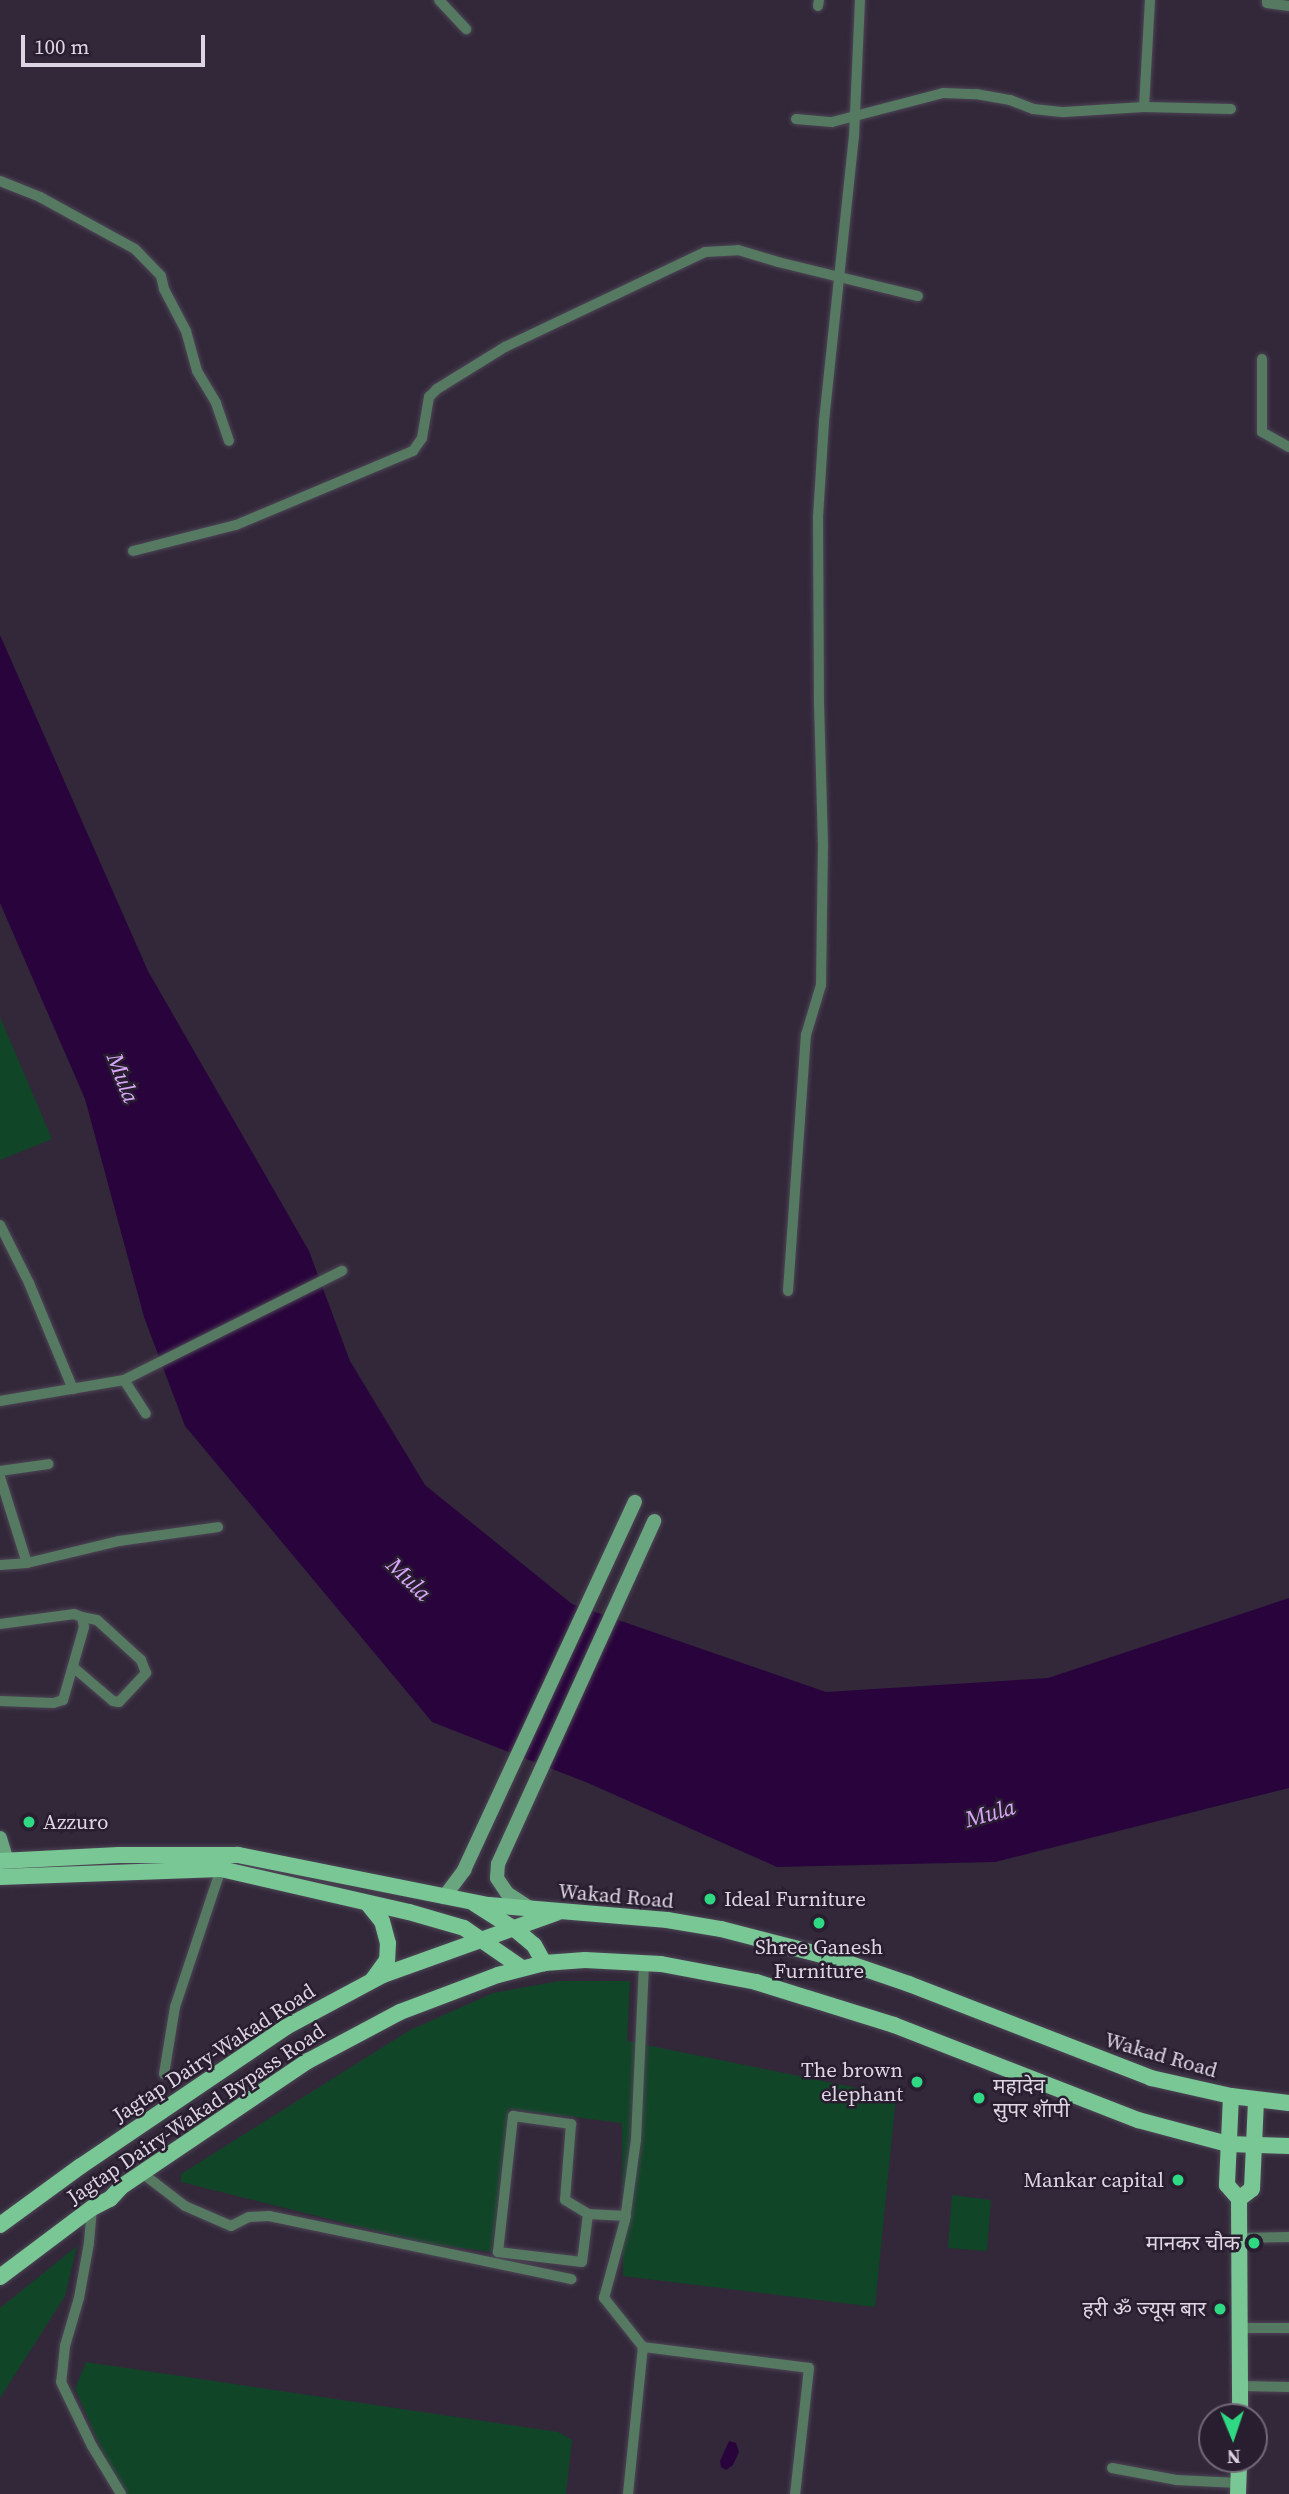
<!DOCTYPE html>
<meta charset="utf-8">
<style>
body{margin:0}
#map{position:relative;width:1289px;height:2494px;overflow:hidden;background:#32283a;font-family:"Source Serif 4","Noto Sans Devanagari",serif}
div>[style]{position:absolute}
.green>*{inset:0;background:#114528}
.water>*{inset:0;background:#29043c}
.roads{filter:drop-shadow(0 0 2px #4d4455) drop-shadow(0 0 2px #4d4455)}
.minor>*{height:10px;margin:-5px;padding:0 5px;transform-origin:5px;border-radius:5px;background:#557a61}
.secondary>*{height:14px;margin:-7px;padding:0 7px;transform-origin:7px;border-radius:7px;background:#69a57e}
.primary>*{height:16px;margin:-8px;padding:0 8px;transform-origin:8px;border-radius:8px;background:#78c795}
.dots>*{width:19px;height:19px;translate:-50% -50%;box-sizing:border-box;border:4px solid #281e30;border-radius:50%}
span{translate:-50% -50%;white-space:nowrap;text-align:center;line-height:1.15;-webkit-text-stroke:5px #281e30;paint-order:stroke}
.poi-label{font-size:21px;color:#ddd6e2}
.left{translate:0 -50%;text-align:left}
.right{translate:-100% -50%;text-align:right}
.street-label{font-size:21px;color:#ddd6e2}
.water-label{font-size:23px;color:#d8a7f9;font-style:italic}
.north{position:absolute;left:1198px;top:2403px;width:70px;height:70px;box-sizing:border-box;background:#281e30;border:2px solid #706877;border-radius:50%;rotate:178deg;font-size:19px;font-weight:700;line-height:28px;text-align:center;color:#ddd6e2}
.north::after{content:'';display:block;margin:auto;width:24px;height:32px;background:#2fd883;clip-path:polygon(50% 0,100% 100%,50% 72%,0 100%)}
.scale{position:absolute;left:21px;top:35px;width:184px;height:32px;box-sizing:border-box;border:4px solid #ddd6e2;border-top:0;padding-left:9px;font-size:21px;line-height:24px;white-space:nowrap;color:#ddd6e2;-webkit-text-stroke:5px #281e30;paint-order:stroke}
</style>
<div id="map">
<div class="green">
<i style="clip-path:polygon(0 1017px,52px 1139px,0 1160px)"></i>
<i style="clip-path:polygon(559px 1981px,630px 1981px,627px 2041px,896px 2096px,875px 2307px,623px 2276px,622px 2123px,509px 2109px,492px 2252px,429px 2244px,181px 2182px,181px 2174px,410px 2030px,493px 1993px)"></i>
<i style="clip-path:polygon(952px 2195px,991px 2200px,987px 2251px,948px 2248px)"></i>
<i style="clip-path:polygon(77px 2246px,65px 2296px,0 2398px,0 2308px)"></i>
<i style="clip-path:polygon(86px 2362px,558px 2432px,572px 2440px,566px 2494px,121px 2494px,75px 2389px)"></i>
</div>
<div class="water">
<i style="clip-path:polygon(0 635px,148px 971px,309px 1251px,350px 1361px,425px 1485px,572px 1604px,826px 1692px,1048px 1678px,1289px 1598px,1289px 1788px,995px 1862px,777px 1867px,588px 1783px,432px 1722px,185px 1426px,144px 1317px,85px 1099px,0 903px)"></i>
<i style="clip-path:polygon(729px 2441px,736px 2443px,739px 2452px,733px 2465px,726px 2470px,721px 2467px,720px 2461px)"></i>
</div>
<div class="roads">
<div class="minor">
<i style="left:439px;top:0;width:40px;rotate:47deg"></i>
<i style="left:1267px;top:0;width:3px;rotate:90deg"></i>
<i style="left:1267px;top:3px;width:22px;rotate:8deg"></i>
<i style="left:818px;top:6px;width:6px;rotate:-81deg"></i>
<i style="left:1144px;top:107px;width:107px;rotate:-86.8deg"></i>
<i style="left:796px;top:119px;width:36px;rotate:5deg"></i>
<i style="left:832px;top:122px;width:115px;rotate:-14.6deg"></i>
<i style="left:943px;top:93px;width:33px;rotate:2deg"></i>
<i style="left:976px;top:94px;width:35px;rotate:10deg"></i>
<i style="left:1010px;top:100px;width:25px;rotate:21deg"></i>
<i style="left:1033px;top:109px;width:31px;rotate:6deg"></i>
<i style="left:1064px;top:112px;width:80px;rotate:-3.6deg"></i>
<i style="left:1144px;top:107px;width:87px;rotate:1.3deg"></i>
<i style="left:0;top:181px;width:43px;rotate:21.8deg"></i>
<i style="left:40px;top:197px;width:108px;rotate:28.7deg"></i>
<i style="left:135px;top:249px;width:37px;rotate:46deg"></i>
<i style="left:161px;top:276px;width:13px;rotate:77deg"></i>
<i style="left:164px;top:289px;width:47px;rotate:62.4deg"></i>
<i style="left:186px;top:331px;width:41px;rotate:74.6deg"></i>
<i style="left:197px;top:371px;width:37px;rotate:59deg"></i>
<i style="left:216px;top:403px;width:40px;rotate:71.1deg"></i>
<i style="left:1262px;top:359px;width:73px;rotate:90deg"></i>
<i style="left:1262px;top:432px;width:31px;rotate:29deg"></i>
<i style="left:133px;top:551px;width:106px;rotate:-14.2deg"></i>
<i style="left:236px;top:525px;width:192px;rotate:-22.7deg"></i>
<i style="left:413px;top:451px;width:16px;rotate:-55deg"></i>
<i style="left:422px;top:438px;width:42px;rotate:-80.3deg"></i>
<i style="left:429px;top:397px;width:11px;rotate:-45deg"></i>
<i style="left:437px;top:389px;width:80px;rotate:-31.7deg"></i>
<i style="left:505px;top:347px;width:221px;rotate:-25.4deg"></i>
<i style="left:705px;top:252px;width:33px;rotate:-3deg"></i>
<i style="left:738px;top:250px;width:42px;rotate:16.7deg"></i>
<i style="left:778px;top:262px;width:144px;rotate:13.7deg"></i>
<i style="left:0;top:1225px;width:65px;rotate:63.4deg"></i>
<i style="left:29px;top:1283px;width:115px;rotate:67.5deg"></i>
<i style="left:788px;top:1291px;width:257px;rotate:-86deg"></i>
<i style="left:806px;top:1035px;width:52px;rotate:-73.3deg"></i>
<i style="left:821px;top:985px;width:139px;rotate:-89.2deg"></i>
<i style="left:823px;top:846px;width:141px;rotate:-91.6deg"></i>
<i style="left:819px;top:705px;width:188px;rotate:-90.3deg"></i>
<i style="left:818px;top:517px;width:96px;rotate:-86.4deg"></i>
<i style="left:824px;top:421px;width:286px;rotate:-84deg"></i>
<i style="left:854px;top:137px;width:137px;rotate:-87.5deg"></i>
<i style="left:124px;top:1380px;width:40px;rotate:57.1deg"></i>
<i style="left:0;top:1401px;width:126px;rotate:-9.6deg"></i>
<i style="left:124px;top:1380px;width:244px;rotate:-26.6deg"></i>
<i style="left:0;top:1471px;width:49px;rotate:-8.1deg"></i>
<i style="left:0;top:1477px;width:90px;rotate:72.6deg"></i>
<i style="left:0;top:1565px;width:27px;rotate:-4deg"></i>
<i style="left:27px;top:1563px;width:95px;rotate:-13.4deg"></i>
<i style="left:119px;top:1541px;width:100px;rotate:-8deg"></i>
<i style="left:0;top:1624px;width:75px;rotate:-7.7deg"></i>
<i style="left:74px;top:1614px;width:9px;rotate:21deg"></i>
<i style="left:82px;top:1617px;width:10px;rotate:79deg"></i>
<i style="left:84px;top:1627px;width:76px;rotate:106deg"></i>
<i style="left:63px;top:1700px;width:10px;rotate:163deg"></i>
<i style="left:53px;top:1703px;width:53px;rotate:-177.8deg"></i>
<i style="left:73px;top:1667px;width:52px;rotate:40.4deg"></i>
<i style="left:113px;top:1701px;width:6px;rotate:9deg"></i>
<i style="left:119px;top:1702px;width:40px;rotate:-47deg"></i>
<i style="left:146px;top:1673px;width:14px;rotate:-111deg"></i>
<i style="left:141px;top:1660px;width:59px;rotate:-137.7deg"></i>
<i style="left:97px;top:1620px;width:15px;rotate:-169deg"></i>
<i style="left:164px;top:2074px;width:68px;rotate:-80.7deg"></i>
<i style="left:175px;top:2007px;width:145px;rotate:-71.6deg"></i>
<i style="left:142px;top:2173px;width:54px;rotate:37.5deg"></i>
<i style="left:185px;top:2206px;width:50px;rotate:23.5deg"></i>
<i style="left:231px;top:2226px;width:20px;rotate:-27deg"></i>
<i style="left:249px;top:2217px;width:20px;rotate:-3deg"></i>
<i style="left:269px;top:2216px;width:309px;rotate:11.8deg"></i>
<i style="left:92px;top:2208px;width:35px;rotate:95deg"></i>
<i style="left:89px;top:2243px;width:56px;rotate:100.3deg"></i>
<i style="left:79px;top:2298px;width:50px;rotate:106.3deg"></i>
<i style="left:65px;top:2346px;width:36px;rotate:96deg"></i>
<i style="left:61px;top:2382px;width:71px;rotate:64.2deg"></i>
<i style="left:92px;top:2446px;width:56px;rotate:58.9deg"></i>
<i style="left:588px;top:2214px;width:48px;rotate:97.1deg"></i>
<i style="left:582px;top:2262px;width:85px;rotate:-173.2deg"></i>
<i style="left:498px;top:2252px;width:137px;rotate:-83.7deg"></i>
<i style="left:513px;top:2116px;width:59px;rotate:7.9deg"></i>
<i style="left:571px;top:2124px;width:76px;rotate:94.5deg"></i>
<i style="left:565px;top:2200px;width:27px;rotate:31deg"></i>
<i style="left:588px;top:2214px;width:38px;rotate:3deg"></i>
<i style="left:1240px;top:2238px;width:49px;rotate:-1.2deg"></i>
<i style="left:1240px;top:2328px;width:49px"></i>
<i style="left:643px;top:2347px;width:63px;rotate:-128.5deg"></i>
<i style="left:604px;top:2298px;width:81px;rotate:-74.9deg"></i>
<i style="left:625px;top:2220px;width:81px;rotate:-82.2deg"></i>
<i style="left:636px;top:2140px;width:177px;rotate:-87.4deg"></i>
<i style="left:1241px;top:2386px;width:48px;rotate:1.2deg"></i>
<i style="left:1112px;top:2468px;width:65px;rotate:10.6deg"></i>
<i style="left:1176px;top:2480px;width:63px;rotate:2.7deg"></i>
<i style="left:628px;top:2494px;width:148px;rotate:-84.2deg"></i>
<i style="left:643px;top:2347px;width:167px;rotate:7.2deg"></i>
<i style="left:809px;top:2368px;width:127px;rotate:96.3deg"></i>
</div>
<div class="secondary">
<i style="left:0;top:1838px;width:24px;rotate:73deg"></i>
<i style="left:444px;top:1897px;width:34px;rotate:-53deg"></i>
<i style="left:464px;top:1870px;width:406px;rotate:-65.1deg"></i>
<i style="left:530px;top:1908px;width:27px;rotate:-147deg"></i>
<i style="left:507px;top:1893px;width:18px;rotate:-124deg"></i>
<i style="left:497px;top:1878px;width:14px;rotate:-86deg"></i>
<i style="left:498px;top:1864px;width:377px;rotate:-65.5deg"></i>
</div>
<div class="primary">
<i style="left:0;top:1861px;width:119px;rotate:-2.9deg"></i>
<i style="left:119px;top:1855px;width:119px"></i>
<i style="left:238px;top:1855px;width:256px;rotate:11.3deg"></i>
<i style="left:489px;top:1905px;width:179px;rotate:4.8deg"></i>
<i style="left:667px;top:1920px;width:55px;rotate:9.5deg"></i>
<i style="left:721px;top:1929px;width:116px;rotate:14.5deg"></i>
<i style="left:833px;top:1958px;width:80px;rotate:18.9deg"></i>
<i style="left:909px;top:1984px;width:260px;rotate:21.2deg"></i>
<i style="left:1151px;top:2078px;width:82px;rotate:12.7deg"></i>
<i style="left:1231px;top:2096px;width:58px;rotate:6.9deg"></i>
<i style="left:0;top:1877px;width:221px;rotate:-2.1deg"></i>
<i style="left:221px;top:1869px;width:193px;rotate:12.9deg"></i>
<i style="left:409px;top:1912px;width:57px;rotate:16.2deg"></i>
<i style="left:464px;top:1928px;width:70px;rotate:34.6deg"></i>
<i style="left:368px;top:1904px;width:22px;rotate:51deg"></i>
<i style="left:382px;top:1921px;width:23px;rotate:75deg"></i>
<i style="left:388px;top:1943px;width:17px;rotate:93deg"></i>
<i style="left:387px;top:1960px;width:24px;rotate:126deg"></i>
<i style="left:475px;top:1904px;width:49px;rotate:32.4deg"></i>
<i style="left:516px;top:1930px;width:23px;rotate:40deg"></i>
<i style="left:534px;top:1945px;width:21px;rotate:61deg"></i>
<i style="left:1231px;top:2096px;width:89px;rotate:92.6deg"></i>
<i style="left:1227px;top:2185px;width:18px;rotate:49deg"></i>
<i style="left:1239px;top:2199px;width:218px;rotate:89.7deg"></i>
<i style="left:1239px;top:2199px;width:16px;rotate:-38deg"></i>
<i style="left:1252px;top:2189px;width:88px;rotate:-87.4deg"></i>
<i style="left:0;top:2225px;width:100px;rotate:-36.1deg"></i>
<i style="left:81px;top:2166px;width:248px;rotate:-34.1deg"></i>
<i style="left:286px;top:2027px;width:110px;rotate:-28.2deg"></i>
<i style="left:383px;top:1975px;width:184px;rotate:-19.7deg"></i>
<i style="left:0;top:2277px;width:115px;rotate:-36.9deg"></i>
<i style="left:92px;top:2208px;width:20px;rotate:-27deg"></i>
<i style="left:110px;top:2199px;width:16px;rotate:-47deg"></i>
<i style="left:121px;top:2187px;width:225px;rotate:-34deg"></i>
<i style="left:308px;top:2061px;width:104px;rotate:-28deg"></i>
<i style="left:400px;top:2012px;width:105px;rotate:-20.7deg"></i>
<i style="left:498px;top:1975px;width:48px;rotate:-14.6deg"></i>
<i style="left:544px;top:1963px;width:41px;rotate:-4.2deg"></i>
<i style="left:585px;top:1960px;width:76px;rotate:3deg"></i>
<i style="left:661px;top:1964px;width:97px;rotate:10.7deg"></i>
<i style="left:756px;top:1982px;width:145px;rotate:17.3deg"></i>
<i style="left:894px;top:2025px;width:262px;rotate:21.3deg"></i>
<i style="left:1138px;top:2120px;width:93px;rotate:14.9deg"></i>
<i style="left:1228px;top:2144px;width:61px;rotate:1.9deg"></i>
<i style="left:1238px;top:2494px;width:35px;rotate:-88deg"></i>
</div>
</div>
<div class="dots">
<i style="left:29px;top:1822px;background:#2fd883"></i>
<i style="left:710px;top:1899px;background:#2fd883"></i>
<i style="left:819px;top:1923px;background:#2fd883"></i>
<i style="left:917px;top:2082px;background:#2fd883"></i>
<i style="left:979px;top:2098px;background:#2fd883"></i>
<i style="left:1178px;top:2180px;background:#2fd883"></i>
<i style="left:1254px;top:2243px;background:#2fd883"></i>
<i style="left:1220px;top:2309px;background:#2fd883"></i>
</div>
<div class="poi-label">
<span class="left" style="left:43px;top:1822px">Azzuro</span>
<span class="left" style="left:724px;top:1899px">Ideal Furniture</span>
<span style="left:819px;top:1959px">Shree Ganesh<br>Furniture</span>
<span class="right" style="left:903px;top:2082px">The brown<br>elephant</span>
<span class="left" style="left:993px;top:2098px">महादेव<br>सुपर शॅापी</span>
<span class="right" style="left:1164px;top:2180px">Mankar capital</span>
<span class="right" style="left:1240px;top:2243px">मानकर चौक</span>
<span class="right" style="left:1206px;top:2309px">हरी ॐ ज्यूस बार</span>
</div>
<div class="street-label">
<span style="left:616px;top:1896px;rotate:5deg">Wakad Road</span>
<span style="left:214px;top:2053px;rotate:-33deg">Jagtap Dairy-Wakad Road</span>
<span style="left:1161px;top:2055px;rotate:16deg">Wakad Road</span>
<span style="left:196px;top:2114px;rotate:-34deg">Jagtap Dairy-Wakad Bypass Road</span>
</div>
<div class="water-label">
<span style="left:123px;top:1078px;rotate:69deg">Mula</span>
<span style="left:409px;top:1579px;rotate:44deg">Mula</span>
<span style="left:990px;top:1813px;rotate:-16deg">Mula</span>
</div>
<div class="north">N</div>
<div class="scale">100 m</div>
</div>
